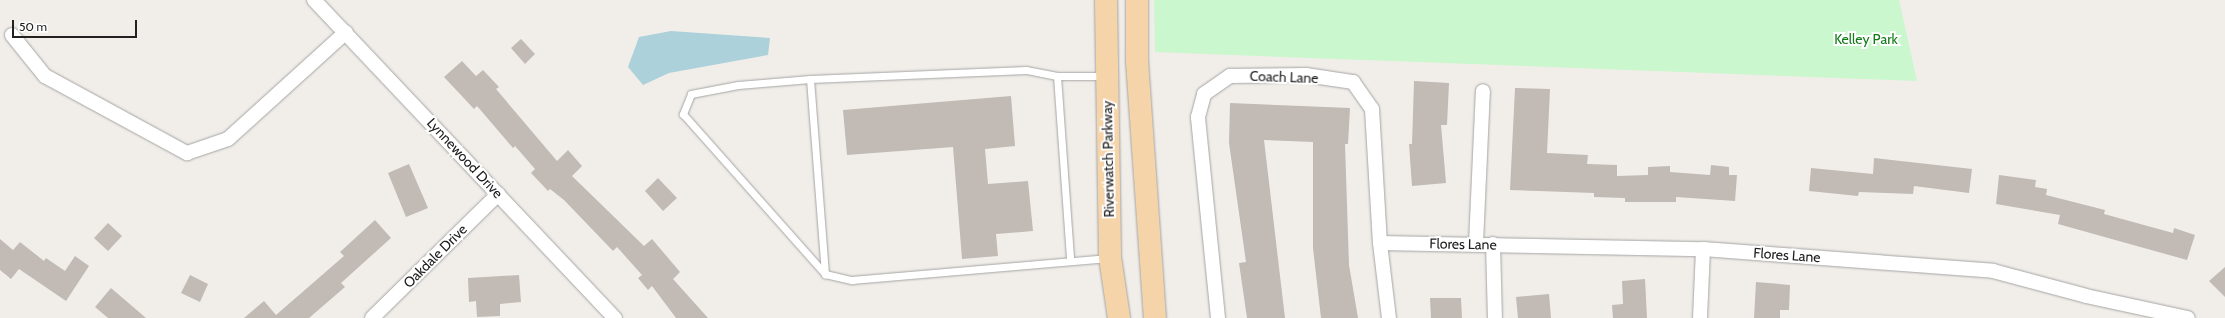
<!DOCTYPE html>
<style>
body{margin:0}
#map{position:relative;width:2225px;height:318px;overflow:hidden;background:#f1eee9;font-family:Cabin,sans-serif}
div>[style]{position:absolute}
.park>*{inset:0;background:#caf7cd}
.water>*{inset:0;background:#add1db}
.building>*{inset:0;background:#c1bab5}
.roads{filter:drop-shadow(0 0 1px #a5a5a5) drop-shadow(0 0 1px #a5a5a5)}
.service>*{height:7px;margin:-3.5px;padding:0 3.5px;transform-origin:3.5px;border-radius:3.5px;background:#fff}
.minor>*{height:14px;margin:-7px;padding:0 7px;transform-origin:7px;border-radius:7px;background:#fff}
.primary>*{height:22px;margin:-11px;padding:0 11px;transform-origin:11px;border-radius:11px;background:#f6d4a9}
span{translate:-50% -50%;white-space:nowrap;text-align:center;line-height:1.15;-webkit-text-stroke:4px #fff;paint-order:stroke}
.park-label{font-size:14px;color:#147b1b}
.street-label{font-size:14px;color:#212121}
.scale{position:absolute;left:12px;top:20px;width:125px;height:18px;box-sizing:border-box;border:2px solid #212121;border-top:0;padding-left:5px;font-size:12px;line-height:14px;white-space:nowrap;color:#212121;-webkit-text-stroke:3px #fff;paint-order:stroke}
</style>
<div id="map">
<div class="park">
<i style="clip-path:polygon(1154px 0,1899px 0,1917px 81px,1155px 52px)"></i>
</div>
<div class="water">
<i style="clip-path:polygon(671px 31px,770px 38px,768px 55px,669px 73px,643px 85px,628px 67px,639px 37px)"></i>
</div>
<div class="building">
<i style="clip-path:polygon(521px 39px,535px 54px,525px 64px,511px 48px)"></i>
<i style="clip-path:polygon(462px 61px,476px 76px,483px 70px,499px 87px,496px 89px,557px 161px,568px 150px,582px 166px,572px 176px,644px 246px,652px 239px,680px 272px,673px 279px,708px 318px,676px 318px,652px 286px,648px 290px,638px 278px,642px 275px,617px 247px,613px 251px,564px 200px,550px 189px,548px 191px,531px 173px,535px 169px,515px 146px,513px 148px,477px 106px,474px 109px,444px 77px)"></i>
<i style="clip-path:polygon(1414px 81px,1449px 83px,1447px 125px,1441px 125px,1446px 183px,1412px 186px,1409px 144px,1412px 144px)"></i>
<i style="clip-path:polygon(1515px 88px,1550px 89px,1547px 153px,1588px 155px,1587px 164px,1617px 165px,1617px 176px,1648px 175px,1648px 167px,1670px 166px,1670px 172px,1710px 175px,1711px 165px,1729px 167px,1729px 175px,1737px 175px,1735px 201px,1676px 197px,1676px 202px,1625px 202px,1625px 198px,1594px 197px,1594px 193px,1510px 190px)"></i>
<i style="clip-path:polygon(1011px 96px,1015px 146px,985px 149px,988px 184px,1028px 181px,1033px 231px,996px 234px,998px 256px,962px 259px,953px 147px,847px 155px,843px 110px)"></i>
<i style="clip-path:polygon(1230px 103px,1350px 108px,1348px 144px,1345px 144px,1349px 265px,1358px 318px,1321px 318px,1313px 248px,1313px 142px,1264px 140px,1285px 318px,1247px 318px,1239px 263px,1246px 262px,1229px 143px)"></i>
<i style="clip-path:polygon(1874px 158px,1972px 169px,1969px 193px,1914px 186px,1913px 194px,1859px 192px,1858px 196px,1809px 191px,1811px 168px,1873px 174px)"></i>
<i style="clip-path:polygon(409px 164px,428px 208px,406px 217px,388px 173px)"></i>
<i style="clip-path:polygon(1999px 175px,2036px 180px,2035px 187px,2047px 189px,2046px 195px,2105px 210px,2104px 214px,2173px 233px,2174px 228px,2195px 235px,2187px 260px,2058px 224px,2060px 215px,1996px 204px)"></i>
<i style="clip-path:polygon(658px 178px,677px 198px,663px 211px,645px 191px)"></i>
<i style="clip-path:polygon(375px 220px,391px 238px,341px 283px,345px 287px,309px 318px,244px 318px,264px 301px,276px 315px,344px 256px,340px 252px)"></i>
<i style="clip-path:polygon(108px 223px,122px 236px,108px 251px,94px 238px)"></i>
<i style="clip-path:polygon(0 239px,13px 250px,20px 242px,44px 261px,46px 258px,65px 271px,75px 256px,89px 266px,66px 301px,19px 269px,11px 279px,0 270px)"></i>
<i style="clip-path:polygon(2225px 267px,2225px 297px,2209px 281px)"></i>
<i style="clip-path:polygon(190px 275px,208px 284px,200px 302px,181px 293px)"></i>
<i style="clip-path:polygon(519px 275px,521px 302px,500px 304px,500px 316px,477px 317px,476px 301px,469px 302px,468px 278px)"></i>
<i style="clip-path:polygon(1645px 279px,1647px 318px,1613px 318px,1612px 305px,1623px 304px,1622px 281px)"></i>
<i style="clip-path:polygon(1756px 282px,1790px 285px,1789px 310px,1780px 310px,1780px 318px,1754px 318px)"></i>
<i style="clip-path:polygon(111px 288px,146px 318px,108px 318px,95px 307px)"></i>
<i style="clip-path:polygon(1549px 294px,1551px 318px,1518px 318px,1516px 297px)"></i>
<i style="clip-path:polygon(1430px 298px,1461px 298px,1462px 318px,1431px 318px)"></i>
</div>
<div class="roads">
<div class="service">
<i style="left:1057px;top:76px;width:183px;rotate:85.9deg"></i>
<i style="left:1105px;top:76px;width:48px;rotate:180deg"></i>
<i style="left:1057px;top:76px;width:32px;rotate:-169deg"></i>
<i style="left:1026px;top:70px;width:216px;rotate:177.6deg"></i>
<i style="left:810px;top:79px;width:72px;rotate:175.2deg"></i>
<i style="left:738px;top:85px;width:48px;rotate:169.2deg"></i>
<i style="left:691px;top:94px;width:22px;rotate:112deg"></i>
<i style="left:683px;top:114px;width:214px;rotate:48.4deg"></i>
<i style="left:825px;top:274px;width:28px;rotate:13deg"></i>
<i style="left:852px;top:280px;width:257px;rotate:-4.9deg"></i>
<i style="left:810px;top:79px;width:196px;rotate:85.6deg"></i>
</div>
<div class="minor">
<i style="left:314px;top:0;width:438px;rotate:46.6deg"></i>
<i style="left:12px;top:35px;width:53px;rotate:51.2deg"></i>
<i style="left:45px;top:76px;width:162px;rotate:28.5deg"></i>
<i style="left:187px;top:153px;width:43px;rotate:-18.9deg"></i>
<i style="left:228px;top:139px;width:159px;rotate:-42.2deg"></i>
<i style="left:1380px;top:243px;width:323px;rotate:1.1deg"></i>
<i style="left:1703px;top:249px;width:291px;rotate:4.3deg"></i>
<i style="left:1993px;top:271px;width:96px;rotate:15deg"></i>
<i style="left:2086px;top:296px;width:104px;rotate:12.2deg"></i>
<i style="left:1476px;top:243px;width:152px;rotate:-87.4deg"></i>
<i style="left:1493px;top:244px;width:74px;rotate:88.5deg"></i>
<i style="left:372px;top:318px;width:177px;rotate:-44.5deg"></i>
<i style="left:1218px;top:318px;width:202px;rotate:-95.7deg"></i>
<i style="left:1198px;top:117px;width:24px;rotate:-75deg"></i>
<i style="left:1204px;top:94px;width:32px;rotate:-35deg"></i>
<i style="left:1230px;top:76px;width:76px;rotate:-0.8deg"></i>
<i style="left:1306px;top:75px;width:48px;rotate:8.5deg"></i>
<i style="left:1353px;top:82px;width:33px;rotate:55deg"></i>
<i style="left:1372px;top:109px;width:134px;rotate:86.6deg"></i>
<i style="left:1380px;top:243px;width:76px;rotate:83.2deg"></i>
<i style="left:1700px;top:318px;width:69px;rotate:-87.5deg"></i>
</div>
<div class="primary">
<i style="left:1106px;top:0;width:257px;rotate:89.1deg"></i>
<i style="left:1110px;top:257px;width:62px;rotate:81.6deg"></i>
<i style="left:1137px;top:0;width:61px;rotate:90deg"></i>
<i style="left:1137px;top:61px;width:258px;rotate:86deg"></i>
</div>
</div>
<div class="park-label">
<span style="left:1866px;top:39px">Kelley Park</span>
</div>
<div class="street-label">
<span style="left:1284px;top:77px;rotate:2deg">Coach Lane</span>
<span style="left:465px;top:158px;rotate:47deg">Lynnewood Drive</span>
<span style="left:1108px;top:159px;rotate:-91deg">Riverwatch Parkway</span>
<span style="left:1463px;top:244px;rotate:1deg">Flores Lane</span>
<span style="left:1787px;top:255px;rotate:4deg">Flores Lane</span>
<span style="left:435px;top:256px;rotate:-45deg">Oakdale Drive</span>
</div>
<div class="scale">50 m</div>
</div>
